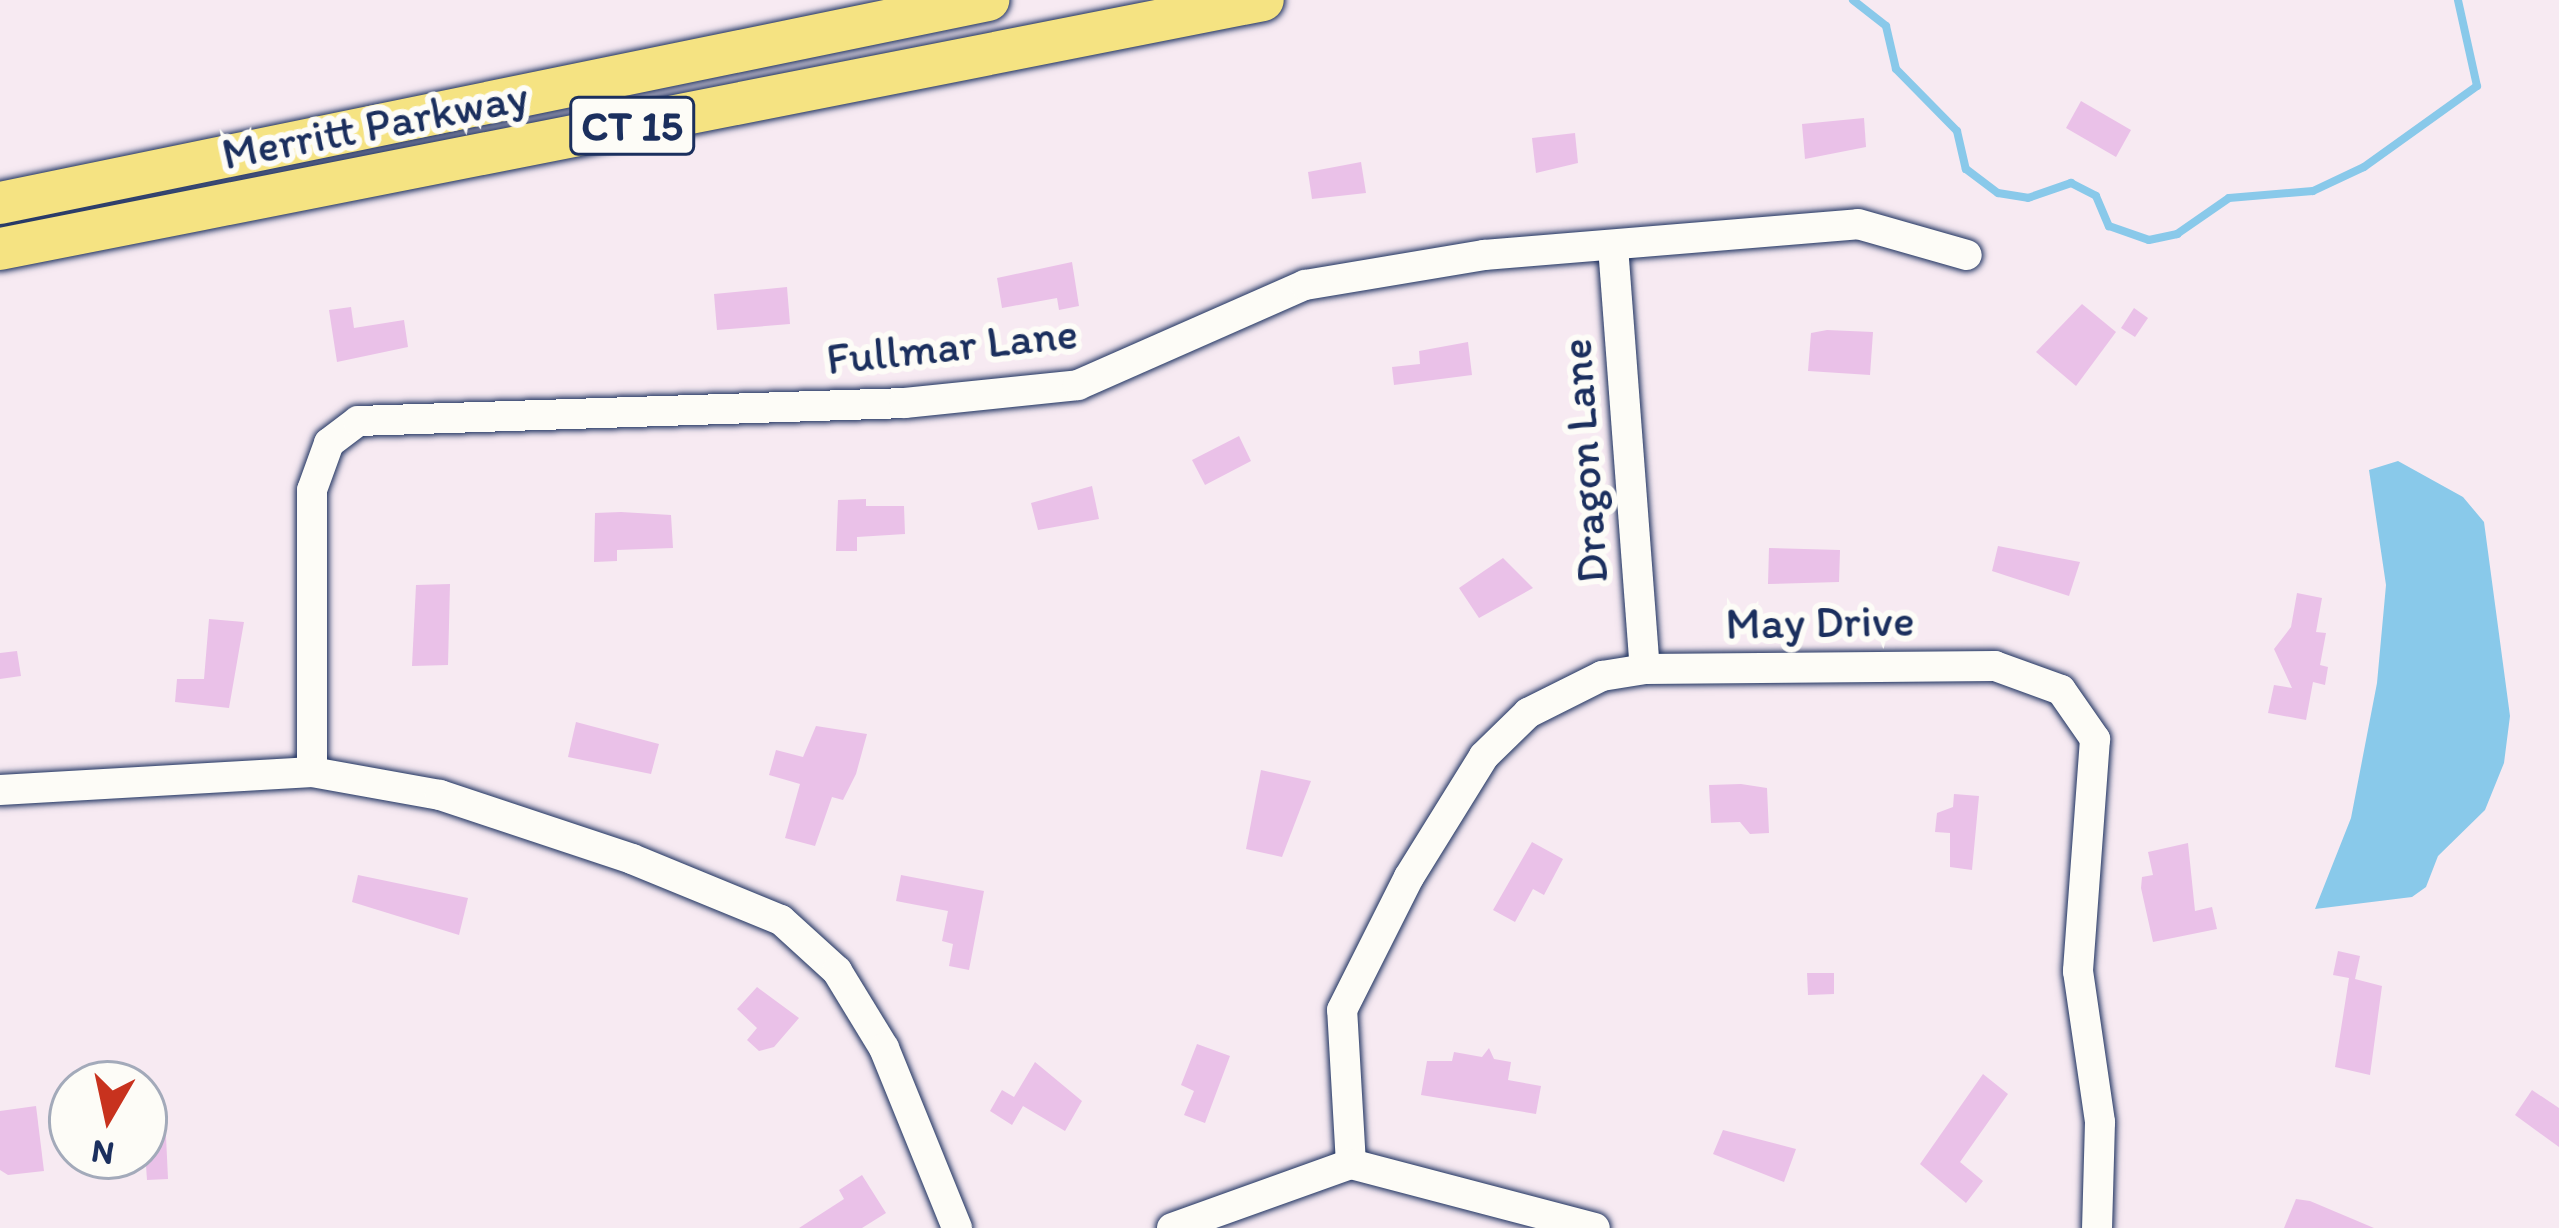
<!DOCTYPE html>
<style>
body{margin:0}
#map{position:relative;width:2559px;height:1228px;overflow:hidden;background:#f7eaf2;font-family:Itim,sans-serif}
div>[style]{position:absolute}
.water>*{inset:0;background:#89c9ea}
.stream>*{height:8px;margin:-4px;padding:0 4px;transform-origin:4px;border-radius:4px;background:#89c9ea}
.building>*{inset:0;background:#eac1e8}
.roads{filter:drop-shadow(0 0 3px #1b2f5e) drop-shadow(0 0 3px #1b2f5e)}
.minor>*{height:30px;margin:-15px;padding:0 15px;transform-origin:15px;border-radius:15px;background:#fdfcf7}
.highway>*{height:42px;margin:-21px;padding:0 21px;transform-origin:21px;border-radius:21px;background:#f5e382}
span{translate:-50% -50%;white-space:nowrap;text-align:center;line-height:1.15;-webkit-text-stroke:12px #fdfcf7;paint-order:stroke}
.shield-label span{padding:3px 9px;background:#fdfcf7;border:3px solid;border-radius:9px;-webkit-text-stroke-width:0}
.shield-label{font-size:42px;color:#1b2f5e;font-weight:700}
.street-label{font-size:45px;color:#1b2f5e}
.north{position:absolute;left:48px;top:1060px;width:120px;height:120px;box-sizing:border-box;background:#fdfcf7;border:3px solid #a3aaba;border-radius:50%;rotate:189deg;font-size:33px;font-weight:700;line-height:48px;text-align:center;color:#1b2f5e}
.north::after{content:'';display:block;margin:auto;width:42px;height:54px;background:#c8321e;clip-path:polygon(50% 0,100% 100%,50% 72%,0 100%)}
</style>
<div id="map">
<div class="water">
<i style="clip-path:polygon(2398px 461px,2463px 497px,2484px 522px,2510px 716px,2504px 763px,2485px 810px,2438px 856px,2426px 887px,2412px 897px,2315px 909px,2351px 818px,2377px 683px,2386px 585px,2369px 470px)"></i>
</div>
<div class="stream">
<i style="left:1853px;top:0;width:42px;rotate:38.2deg"></i>
<i style="left:1886px;top:26px;width:44px;rotate:76.9deg"></i>
<i style="left:1896px;top:69px;width:87px;rotate:45.5deg"></i>
<i style="left:1957px;top:131px;width:39px;rotate:77deg"></i>
<i style="left:1966px;top:169px;width:40px;rotate:37deg"></i>
<i style="left:1998px;top:193px;width:30px;rotate:9deg"></i>
<i style="left:2028px;top:198px;width:46px;rotate:-19.2deg"></i>
<i style="left:2071px;top:183px;width:28px;rotate:27deg"></i>
<i style="left:2096px;top:196px;width:33px;rotate:67deg"></i>
<i style="left:2109px;top:226px;width:42px;rotate:19.3deg"></i>
<i style="left:2149px;top:240px;width:29px;rotate:-12deg"></i>
<i style="left:2177px;top:234px;width:63px;rotate:-34.7deg"></i>
<i style="left:2229px;top:198px;width:84px;rotate:-4.8deg"></i>
<i style="left:2313px;top:191px;width:56px;rotate:-25.2deg"></i>
<i style="left:2364px;top:167px;width:139px;rotate:-35.6deg"></i>
<i style="left:2477px;top:86px;width:88px;rotate:-102.5deg"></i>
</div>
<div class="building">
<i style="clip-path:polygon(2081px 101px,2131px 130px,2116px 157px,2066px 128px)"></i>
<i style="clip-path:polygon(1864px 118px,1866px 147px,1805px 159px,1802px 124px)"></i>
<i style="clip-path:polygon(1575px 133px,1578px 163px,1536px 173px,1532px 138px)"></i>
<i style="clip-path:polygon(1361px 162px,1366px 193px,1312px 199px,1308px 172px)"></i>
<i style="clip-path:polygon(1072px 262px,1079px 306px,1059px 310px,1057px 298px,1002px 308px,997px 278px)"></i>
<i style="clip-path:polygon(787px 287px,790px 324px,717px 330px,714px 294px)"></i>
<i style="clip-path:polygon(2082px 304px,2116px 332px,2076px 386px,2036px 352px)"></i>
<i style="clip-path:polygon(351px 307px,354px 328px,404px 320px,408px 347px,337px 362px,329px 310px)"></i>
<i style="clip-path:polygon(2134px 308px,2148px 318px,2135px 337px,2121px 328px)"></i>
<i style="clip-path:polygon(1827px 330px,1873px 332px,1870px 375px,1808px 371px,1811px 333px)"></i>
<i style="clip-path:polygon(1468px 342px,1472px 375px,1394px 385px,1392px 367px,1420px 364px,1419px 351px)"></i>
<i style="clip-path:polygon(1239px 436px,1251px 461px,1205px 485px,1192px 460px)"></i>
<i style="clip-path:polygon(1092px 486px,1099px 519px,1038px 530px,1031px 503px)"></i>
<i style="clip-path:polygon(866px 499px,866px 506px,904px 506px,905px 534px,857px 537px,857px 551px,836px 551px,838px 500px)"></i>
<i style="clip-path:polygon(621px 512px,671px 515px,673px 548px,617px 550px,617px 561px,594px 562px,595px 513px)"></i>
<i style="clip-path:polygon(1998px 546px,2080px 562px,2069px 596px,1992px 571px)"></i>
<i style="clip-path:polygon(1769px 548px,1840px 550px,1839px 582px,1768px 584px)"></i>
<i style="clip-path:polygon(1503px 558px,1533px 588px,1479px 618px,1459px 588px)"></i>
<i style="clip-path:polygon(450px 584px,448px 665px,412px 666px,416px 585px)"></i>
<i style="clip-path:polygon(2297px 593px,2322px 598px,2316px 632px,2326px 633px,2320px 665px,2328px 667px,2325px 685px,2313px 682px,2306px 720px,2268px 713px,2274px 685px,2292px 688px,2274px 649px,2291px 627px)"></i>
<i style="clip-path:polygon(209px 619px,244px 622px,229px 708px,175px 702px,177px 679px,204px 679px)"></i>
<i style="clip-path:polygon(17px 651px,21px 676px,0 679px,0 653px)"></i>
<i style="clip-path:polygon(576px 722px,659px 744px,651px 774px,568px 757px)"></i>
<i style="clip-path:polygon(816px 726px,867px 734px,856px 774px,843px 800px,832px 797px,815px 846px,785px 838px,800px 784px,769px 775px,776px 750px,803px 757px)"></i>
<i style="clip-path:polygon(1261px 770px,1311px 781px,1282px 857px,1246px 849px)"></i>
<i style="clip-path:polygon(1741px 784px,1767px 788px,1769px 833px,1750px 834px,1740px 822px,1711px 823px,1709px 785px)"></i>
<i style="clip-path:polygon(1954px 794px,1979px 796px,1972px 870px,1950px 867px,1950px 833px,1935px 832px,1937px 813px,1953px 807px)"></i>
<i style="clip-path:polygon(1532px 842px,1563px 859px,1544px 895px,1533px 889px,1515px 922px,1493px 910px)"></i>
<i style="clip-path:polygon(2188px 843px,2195px 911px,2212px 907px,2217px 929px,2153px 942px,2141px 888px,2142px 877px,2153px 875px,2148px 852px)"></i>
<i style="clip-path:polygon(358px 875px,468px 898px,459px 935px,352px 902px)"></i>
<i style="clip-path:polygon(901px 875px,984px 891px,969px 970px,949px 966px,953px 944px,942px 941px,948px 911px,896px 901px)"></i>
<i style="clip-path:polygon(2338px 951px,2360px 956px,2355px 979px,2382px 986px,2370px 1075px,2335px 1067px,2349px 978px,2333px 975px)"></i>
<i style="clip-path:polygon(1807px 973px,1834px 973px,1834px 994px,1808px 995px)"></i>
<i style="clip-path:polygon(757px 987px,799px 1018px,774px 1047px,759px 1051px,747px 1040px,757px 1028px,737px 1009px)"></i>
<i style="clip-path:polygon(1197px 1044px,1230px 1056px,1205px 1123px,1184px 1115px,1194px 1091px,1181px 1085px)"></i>
<i style="clip-path:polygon(1489px 1048px,1494px 1059px,1511px 1062px,1508px 1080px,1541px 1086px,1536px 1114px,1421px 1095px,1427px 1061px,1452px 1061px,1454px 1052px,1482px 1057px)"></i>
<i style="clip-path:polygon(1035px 1062px,1082px 1101px,1065px 1131px,1023px 1106px,1012px 1125px,990px 1111px,1002px 1090px,1014px 1097px)"></i>
<i style="clip-path:polygon(1983px 1074px,2008px 1094px,1960px 1162px,1983px 1181px,1966px 1203px,1920px 1164px)"></i>
<i style="clip-path:polygon(2532px 1090px,2559px 1108px,2559px 1147px,2515px 1115px)"></i>
<i style="clip-path:polygon(36px 1106px,44px 1171px,8px 1175px,0 1170px,0 1111px)"></i>
<i style="clip-path:polygon(1723px 1130px,1796px 1149px,1784px 1182px,1713px 1154px)"></i>
<i style="clip-path:polygon(166px 1136px,168px 1179px,147px 1180px,144px 1137px)"></i>
<i style="clip-path:polygon(862px 1175px,886px 1213px,862px 1228px,799px 1228px,844px 1199px,839px 1190px)"></i>
<i style="clip-path:polygon(2296px 1199px,2310px 1201px,2374px 1228px,2284px 1228px)"></i>
</div>
<div class="roads">
<div class="minor">
<i style="left:1613px;top:246px;width:424px;rotate:85.7deg"></i>
<i style="left:312px;top:772px;width:282px;rotate:-90deg"></i>
<i style="left:312px;top:490px;width:50px;rotate:-70.1deg"></i>
<i style="left:329px;top:443px;width:36px;rotate:-37deg"></i>
<i style="left:358px;top:421px;width:547px;rotate:-1.88deg"></i>
<i style="left:905px;top:403px;width:174px;rotate:-5.9deg"></i>
<i style="left:1078px;top:385px;width:248px;rotate:-23.8deg"></i>
<i style="left:1305px;top:285px;width:181px;rotate:-9.5deg"></i>
<i style="left:1484px;top:255px;width:375px;rotate:-4.7deg"></i>
<i style="left:1858px;top:224px;width:113px;rotate:15.9deg"></i>
<i style="left:0;top:790px;width:313px;rotate:-3.3deg"></i>
<i style="left:312px;top:772px;width:130px;rotate:10.2deg"></i>
<i style="left:440px;top:795px;width:202px;rotate:18.4deg"></i>
<i style="left:632px;top:859px;width:161px;rotate:22.3deg"></i>
<i style="left:781px;top:920px;width:76px;rotate:42.3deg"></i>
<i style="left:837px;top:971px;width:90px;rotate:58.6deg"></i>
<i style="left:884px;top:1048px;width:194px;rotate:67.9deg"></i>
<i style="left:1351px;top:1164px;width:154px;rotate:-93.3deg"></i>
<i style="left:1342px;top:1010px;width:149px;rotate:-63.3deg"></i>
<i style="left:1409px;top:877px;width:142px;rotate:-58.2deg"></i>
<i style="left:1484px;top:756px;width:62px;rotate:-44.3deg"></i>
<i style="left:1528px;top:713px;width:83px;rotate:-26.6deg"></i>
<i style="left:1602px;top:676px;width:44px;rotate:-9.2deg"></i>
<i style="left:1645px;top:669px;width:350px;rotate:-0.5deg"></i>
<i style="left:1995px;top:666px;width:70px;rotate:20deg"></i>
<i style="left:2061px;top:690px;width:60px;rotate:55.2deg"></i>
<i style="left:2095px;top:739px;width:233px;rotate:94.2deg"></i>
<i style="left:2078px;top:971px;width:153px;rotate:81.7deg"></i>
<i style="left:2100px;top:1122px;width:106px;rotate:91.6deg"></i>
<i style="left:1172px;top:1228px;width:190px;rotate:-19.7deg"></i>
<i style="left:1351px;top:1164px;width:252px;rotate:14.7deg"></i>
</div>
<div class="highway">
<i style="left:0;top:203px;width:1009px;rotate:-11.61deg"></i>
<i style="left:0;top:249px;width:1287px;rotate:-11.15deg"></i>
</div>
</div>
<div class="shield-label">
<span style="left:632px;top:126px">CT 15</span>
</div>
<div class="street-label">
<span style="left:375px;top:125px;rotate:-11deg">Merritt Parkway</span>
<span style="left:952px;top:346px;rotate:-6deg">Fullmar Lane</span>
<span style="left:1584px;top:461px;rotate:-94deg">Dragon Lane</span>
<span style="left:1820px;top:622px;rotate:-1deg">May Drive</span>
</div>
<div class="north">N</div>
</div>
